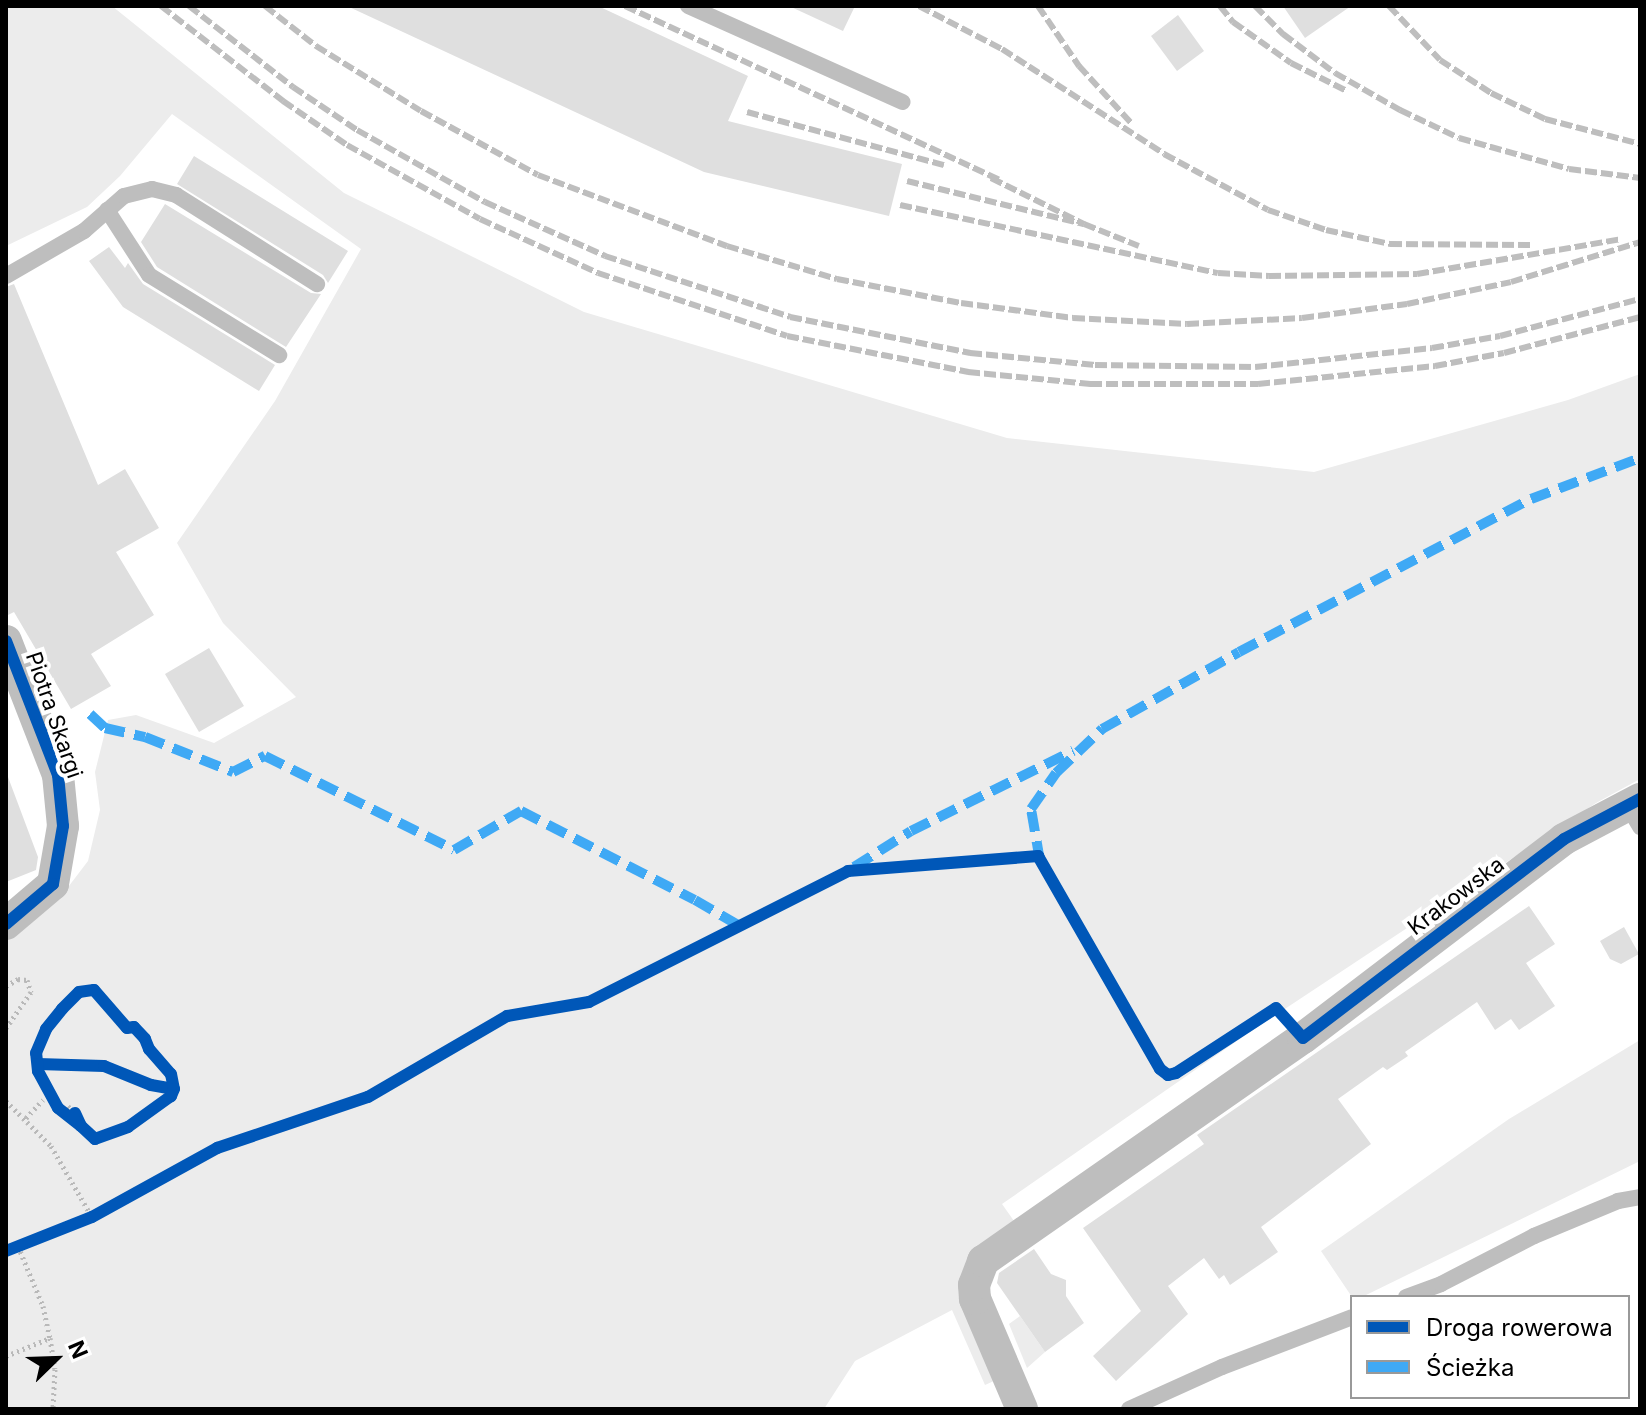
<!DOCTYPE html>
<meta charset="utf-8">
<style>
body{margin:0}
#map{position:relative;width:1646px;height:1415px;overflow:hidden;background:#fff;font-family:Inter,sans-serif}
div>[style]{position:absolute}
.green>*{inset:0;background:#ececec}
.building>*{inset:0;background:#dfdfdf}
.path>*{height:5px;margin-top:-2.5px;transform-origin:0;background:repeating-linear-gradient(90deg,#b9b9b9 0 2px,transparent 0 6px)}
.lane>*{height:16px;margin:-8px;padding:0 8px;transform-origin:8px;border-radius:8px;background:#bebebe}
.street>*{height:32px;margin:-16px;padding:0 16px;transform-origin:16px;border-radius:16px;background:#bebebe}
.rail>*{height:6px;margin-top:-3px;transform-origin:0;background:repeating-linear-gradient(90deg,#bebebe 0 12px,transparent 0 16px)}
.quiet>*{height:10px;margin-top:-5px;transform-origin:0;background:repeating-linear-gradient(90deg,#3fa9f5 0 20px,transparent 0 30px)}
.cycleway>*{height:12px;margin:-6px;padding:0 6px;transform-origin:6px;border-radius:6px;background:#0057b8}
span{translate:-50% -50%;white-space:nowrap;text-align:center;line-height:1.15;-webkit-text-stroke:8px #fff;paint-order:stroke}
.street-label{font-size:22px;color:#000}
.frame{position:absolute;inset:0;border:8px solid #000;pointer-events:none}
.legend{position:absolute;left:1350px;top:1295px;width:280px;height:104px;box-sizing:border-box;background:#fff;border:2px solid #999;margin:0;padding:10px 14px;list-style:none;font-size:24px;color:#000}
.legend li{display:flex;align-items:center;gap:16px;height:40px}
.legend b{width:40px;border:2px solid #999}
.north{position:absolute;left:16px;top:1319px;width:80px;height:80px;-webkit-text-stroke:6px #fff;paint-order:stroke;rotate:67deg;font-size:22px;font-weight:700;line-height:32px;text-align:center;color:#000}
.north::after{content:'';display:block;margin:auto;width:28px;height:36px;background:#000;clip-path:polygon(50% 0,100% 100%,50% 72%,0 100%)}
</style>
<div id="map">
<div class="green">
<i style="clip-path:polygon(6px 6px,112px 6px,344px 193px,584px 312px,1007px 438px,1314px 472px,1568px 400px,1640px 374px,1640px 779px,1596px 803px,1247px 1034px,1002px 1204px,1014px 1221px,973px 1254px,996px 1380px,985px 1385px,952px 1310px,855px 1361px,824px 1409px,6px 1409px,6px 941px,59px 899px,88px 861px,100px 810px,95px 772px,108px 720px,136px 715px,214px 743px,296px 697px,223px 623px,177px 543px,275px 401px,361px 249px,172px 114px,120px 176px,87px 207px,6px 246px)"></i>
<i style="clip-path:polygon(1640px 1040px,1640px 1161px,1362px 1297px,1352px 1297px,1321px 1251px,1509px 1119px)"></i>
<i style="clip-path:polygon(1020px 1316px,1045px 1352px,1027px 1368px,1009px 1324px)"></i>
</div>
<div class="building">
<i style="clip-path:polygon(347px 6px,598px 6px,748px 76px,728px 121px,902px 164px,889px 216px,704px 172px)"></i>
<i style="clip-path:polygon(789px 6px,855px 6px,843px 31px)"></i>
<i style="clip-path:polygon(1283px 6px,1351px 6px,1305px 38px)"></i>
<i style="clip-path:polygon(1178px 15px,1204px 51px,1177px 71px,1151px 36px)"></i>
<i style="clip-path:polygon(194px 156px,348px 251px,328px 283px,323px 275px,177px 184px)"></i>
<i style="clip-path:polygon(165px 204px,311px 293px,321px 294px,286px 347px,157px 267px,141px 242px)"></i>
<i style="clip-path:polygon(109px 247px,125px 268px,128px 263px,143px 284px,275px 365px,259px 391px,123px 307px,89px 261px)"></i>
<i style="clip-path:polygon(14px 284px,98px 485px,125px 469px,159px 528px,116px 552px,154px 615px,91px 654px,111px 686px,71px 709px,14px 612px,6px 616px,6px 287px)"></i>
<i style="clip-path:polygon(209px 648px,244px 706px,199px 732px,165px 674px)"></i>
<i style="clip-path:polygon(8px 777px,38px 857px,36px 870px,6px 882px)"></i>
<i style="clip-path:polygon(1529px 906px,1555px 944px,1526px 963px,1555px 1006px,1519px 1030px,1511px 1019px,1495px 1030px,1477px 1002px,1405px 1052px,1408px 1056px,1387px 1070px,1383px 1067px,1338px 1099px,1371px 1144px,1261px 1227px,1278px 1252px,1230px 1285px,1224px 1275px,1219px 1279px,1204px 1258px,1168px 1286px,1188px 1314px,1116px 1381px,1093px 1356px,1141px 1311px,1083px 1228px,1204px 1144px,1197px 1135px)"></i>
<i style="clip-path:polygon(1624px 927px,1639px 954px,1621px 964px,1610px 959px,1600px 941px)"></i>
<i style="clip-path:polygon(1034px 1249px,1051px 1274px,1066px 1280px,1066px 1296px,1084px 1323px,1045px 1352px,997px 1283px,999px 1273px)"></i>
</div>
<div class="path">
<i style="left:6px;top:986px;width:14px;rotate:-30deg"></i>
<i style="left:18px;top:979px;width:9px;rotate:6deg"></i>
<i style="left:27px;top:980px;width:13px;rotate:72deg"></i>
<i style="left:31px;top:992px;width:44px;rotate:124.8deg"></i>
<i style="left:6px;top:1101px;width:64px;rotate:45deg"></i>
<i style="left:51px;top:1146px;width:82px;rotate:60deg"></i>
<i style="left:68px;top:1106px;width:10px;rotate:45deg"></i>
<i style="left:26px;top:1118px;width:25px;rotate:-47deg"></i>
<i style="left:18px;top:1246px;width:65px;rotate:67.4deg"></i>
<i style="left:43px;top:1306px;width:33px;rotate:78deg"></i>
<i style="left:50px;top:1338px;width:31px;rotate:81deg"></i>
<i style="left:55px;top:1369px;width:40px;rotate:92.9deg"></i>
<i style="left:6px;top:1356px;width:48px;rotate:-22.2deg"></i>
</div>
<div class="lane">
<i style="left:688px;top:6px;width:235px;rotate:24.1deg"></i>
<i style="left:107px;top:210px;width:77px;rotate:57.1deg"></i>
<i style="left:149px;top:275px;width:153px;rotate:31.6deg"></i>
<i style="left:6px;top:276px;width:90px;rotate:-30deg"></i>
<i style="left:84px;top:231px;width:53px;rotate:-41.2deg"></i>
<i style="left:124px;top:196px;width:29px;rotate:-14deg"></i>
<i style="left:152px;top:189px;width:25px;rotate:14deg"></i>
<i style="left:176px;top:195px;width:167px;rotate:32.3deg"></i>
<i style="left:1627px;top:805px;width:26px;rotate:59deg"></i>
<i style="left:1406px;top:1297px;width:37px;rotate:-20deg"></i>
<i style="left:1441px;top:1284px;width:105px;rotate:-27.3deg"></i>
<i style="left:1534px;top:1236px;width:91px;rotate:-22.6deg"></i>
<i style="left:1618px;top:1201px;width:22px;rotate:-10deg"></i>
<i style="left:1129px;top:1409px;width:102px;rotate:-24.3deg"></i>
<i style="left:1222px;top:1367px;width:139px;rotate:-21deg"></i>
</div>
<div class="street">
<i style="left:6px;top:641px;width:144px;rotate:68.8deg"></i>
<i style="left:58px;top:775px;width:51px;rotate:84.4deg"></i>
<i style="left:63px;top:826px;width:59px;rotate:99.8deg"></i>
<i style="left:53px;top:884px;width:62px;rotate:139.6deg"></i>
<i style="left:1022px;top:1409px;width:120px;rotate:-113.1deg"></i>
<i style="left:975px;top:1299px;width:14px;rotate:-94deg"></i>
<i style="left:974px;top:1285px;width:26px;rotate:-69deg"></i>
<i style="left:983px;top:1261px;width:390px;rotate:-34.9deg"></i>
<i style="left:1303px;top:1038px;width:328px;rotate:-37.3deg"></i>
<i style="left:1564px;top:839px;width:86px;rotate:-27.8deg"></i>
</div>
<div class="rail">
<i style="left:161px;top:6px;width:155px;rotate:37.9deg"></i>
<i style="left:283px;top:101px;width:78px;rotate:34.5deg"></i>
<i style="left:347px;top:145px;width:152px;rotate:29.1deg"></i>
<i style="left:480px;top:219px;width:130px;rotate:24.6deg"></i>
<i style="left:598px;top:273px;width:199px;rotate:18.4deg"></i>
<i style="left:787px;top:336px;width:185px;rotate:11.2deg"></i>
<i style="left:968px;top:372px;width:123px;rotate:5.6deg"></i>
<i style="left:1090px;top:384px;width:168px"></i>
<i style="left:1258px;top:384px;width:178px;rotate:-5.8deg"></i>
<i style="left:1435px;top:366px;width:70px;rotate:-10.7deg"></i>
<i style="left:1504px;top:353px;width:141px;rotate:-14.8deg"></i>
<i style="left:189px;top:6px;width:132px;rotate:37.9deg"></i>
<i style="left:293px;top:87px;width:77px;rotate:33.9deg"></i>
<i style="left:357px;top:130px;width:147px;rotate:29.4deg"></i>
<i style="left:485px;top:202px;width:132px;rotate:24.2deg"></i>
<i style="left:605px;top:256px;width:195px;rotate:18.2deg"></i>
<i style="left:790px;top:317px;width:184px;rotate:11.3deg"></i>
<i style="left:970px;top:353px;width:126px;rotate:5.5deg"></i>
<i style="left:1095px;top:365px;width:160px;rotate:0.7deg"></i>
<i style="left:1255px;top:367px;width:178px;rotate:-6.1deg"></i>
<i style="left:1432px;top:348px;width:69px;rotate:-10deg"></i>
<i style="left:1500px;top:336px;width:145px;rotate:-14.8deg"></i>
<i style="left:265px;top:6px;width:65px;rotate:38.1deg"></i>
<i style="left:316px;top:46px;width:123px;rotate:31.8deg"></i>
<i style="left:421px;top:111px;width:133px;rotate:28.7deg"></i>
<i style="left:538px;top:175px;width:202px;rotate:20.6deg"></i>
<i style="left:727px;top:246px;width:115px;rotate:16.7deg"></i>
<i style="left:837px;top:279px;width:126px;rotate:11deg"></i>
<i style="left:961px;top:303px;width:113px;rotate:7.6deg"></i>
<i style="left:1073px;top:318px;width:114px;rotate:3deg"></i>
<i style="left:1187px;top:324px;width:115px;rotate:-3deg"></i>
<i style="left:1302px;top:318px;width:106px;rotate:-7.6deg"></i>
<i style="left:1407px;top:304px;width:106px;rotate:-11.9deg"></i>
<i style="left:1511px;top:282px;width:135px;rotate:-17.2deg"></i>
<i style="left:625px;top:6px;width:412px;rotate:24.9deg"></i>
<i style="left:919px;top:6px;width:93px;rotate:27.4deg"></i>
<i style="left:1002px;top:49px;width:193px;rotate:32.9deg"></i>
<i style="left:1164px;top:154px;width:118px;rotate:28.3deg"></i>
<i style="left:1268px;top:210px;width:61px;rotate:19deg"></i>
<i style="left:1326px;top:230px;width:66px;rotate:12.3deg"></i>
<i style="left:1390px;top:244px;width:142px;rotate:0.4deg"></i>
<i style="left:1038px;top:6px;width:73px;rotate:55.7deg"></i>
<i style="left:1079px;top:66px;width:79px;rotate:47.6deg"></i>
<i style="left:1220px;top:6px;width:21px;rotate:51deg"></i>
<i style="left:1233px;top:22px;width:71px;rotate:35.3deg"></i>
<i style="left:1291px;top:63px;width:63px;rotate:26.6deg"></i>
<i style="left:1255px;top:6px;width:40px;rotate:45deg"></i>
<i style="left:1283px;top:34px;width:65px;rotate:36.9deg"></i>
<i style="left:1335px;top:73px;width:75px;rotate:29.6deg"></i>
<i style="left:1400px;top:110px;width:65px;rotate:25.4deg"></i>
<i style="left:1459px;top:138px;width:114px;rotate:15.7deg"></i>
<i style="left:1569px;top:169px;width:72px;rotate:7.2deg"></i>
<i style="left:1389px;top:6px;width:74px;rotate:46.6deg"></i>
<i style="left:1440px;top:60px;width:61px;rotate:32.9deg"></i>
<i style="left:1491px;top:93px;width:60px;rotate:25.7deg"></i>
<i style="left:1545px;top:119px;width:98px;rotate:14.7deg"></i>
<i style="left:747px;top:112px;width:204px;rotate:15.1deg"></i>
<i style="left:991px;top:178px;width:104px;rotate:26.3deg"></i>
<i style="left:907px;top:181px;width:182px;rotate:13.7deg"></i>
<i style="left:1084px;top:224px;width:59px;rotate:21.8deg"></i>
<i style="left:900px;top:205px;width:325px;rotate:12.1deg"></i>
<i style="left:1218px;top:273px;width:51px;rotate:3.4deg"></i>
<i style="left:1269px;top:276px;width:148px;rotate:-0.8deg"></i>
<i style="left:1417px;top:274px;width:207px;rotate:-9.7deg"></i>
</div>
<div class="quiet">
<i style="left:90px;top:714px;width:21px;rotate:43deg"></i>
<i style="left:105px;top:728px;width:41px;rotate:12.7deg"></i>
<i style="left:145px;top:737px;width:95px;rotate:21.7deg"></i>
<i style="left:233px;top:772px;width:36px;rotate:-27deg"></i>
<i style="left:265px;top:756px;width:211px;rotate:26.4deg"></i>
<i style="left:454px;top:850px;width:78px;rotate:-30.2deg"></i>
<i style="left:521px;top:811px;width:195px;rotate:27.1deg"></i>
<i style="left:695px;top:900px;width:50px;rotate:30.2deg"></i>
<i style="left:1040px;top:861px;width:53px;rotate:-99.8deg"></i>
<i style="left:1031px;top:809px;width:44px;rotate:-55.2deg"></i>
<i style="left:1056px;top:773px;width:64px;rotate:-43.7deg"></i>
<i style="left:1102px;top:729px;width:157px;rotate:-29.3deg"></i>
<i style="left:1239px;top:652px;width:330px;rotate:-27.7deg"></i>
<i style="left:1531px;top:499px;width:116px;rotate:-20.6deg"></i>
<i style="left:854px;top:867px;width:67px;rotate:-32.3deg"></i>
<i style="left:911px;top:831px;width:181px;rotate:-26.3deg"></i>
</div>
<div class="cycleway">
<i style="left:6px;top:641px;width:144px;rotate:68.8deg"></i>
<i style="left:58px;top:775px;width:51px;rotate:84.4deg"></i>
<i style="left:63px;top:826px;width:59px;rotate:99.8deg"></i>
<i style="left:53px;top:884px;width:62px;rotate:139.6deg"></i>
<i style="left:38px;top:1064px;width:66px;rotate:1.7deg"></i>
<i style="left:104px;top:1066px;width:51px;rotate:22deg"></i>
<i style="left:151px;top:1085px;width:23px;rotate:10deg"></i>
<i style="left:75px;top:1113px;width:14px;rotate:65deg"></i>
<i style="left:81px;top:1126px;width:29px;rotate:-142deg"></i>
<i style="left:58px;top:1108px;width:42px;rotate:-118.4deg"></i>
<i style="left:38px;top:1071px;width:18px;rotate:-96deg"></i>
<i style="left:36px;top:1053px;width:26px;rotate:-67deg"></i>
<i style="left:46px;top:1029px;width:26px;rotate:-51deg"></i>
<i style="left:62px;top:1009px;width:24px;rotate:-45deg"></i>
<i style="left:79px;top:992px;width:15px;rotate:-8deg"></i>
<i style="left:94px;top:990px;width:50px;rotate:49deg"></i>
<i style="left:127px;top:1028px;width:7px;rotate:-8deg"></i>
<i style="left:134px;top:1027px;width:16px;rotate:47deg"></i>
<i style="left:145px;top:1039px;width:11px;rotate:68deg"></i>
<i style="left:149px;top:1049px;width:33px;rotate:49deg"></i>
<i style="left:171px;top:1074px;width:15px;rotate:79deg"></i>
<i style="left:174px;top:1089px;width:8px;rotate:113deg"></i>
<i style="left:171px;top:1096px;width:53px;rotate:144.2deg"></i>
<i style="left:128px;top:1127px;width:35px;rotate:160deg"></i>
<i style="left:95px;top:1139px;width:19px;rotate:-137deg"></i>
<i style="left:6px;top:1251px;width:92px;rotate:-21.6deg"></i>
<i style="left:92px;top:1217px;width:143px;rotate:-28.9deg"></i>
<i style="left:217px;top:1148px;width:159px;rotate:-18.7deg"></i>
<i style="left:368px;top:1097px;width:161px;rotate:-30.2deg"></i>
<i style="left:507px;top:1016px;width:83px;rotate:-9.7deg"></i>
<i style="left:589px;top:1002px;width:290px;rotate:-26.8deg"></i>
<i style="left:848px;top:871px;width:191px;rotate:-4.5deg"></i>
<i style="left:1038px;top:856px;width:245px;rotate:60.2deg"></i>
<i style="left:1160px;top:1069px;width:10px;rotate:37deg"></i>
<i style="left:1168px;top:1075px;width:8px;rotate:-14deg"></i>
<i style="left:1176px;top:1073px;width:119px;rotate:-33deg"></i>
<i style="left:1276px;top:1008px;width:40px;rotate:48deg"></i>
<i style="left:1303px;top:1038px;width:328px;rotate:-37.3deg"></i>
<i style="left:1564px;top:839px;width:86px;rotate:-27.8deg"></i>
</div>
<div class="street-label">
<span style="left:54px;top:715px;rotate:71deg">Piotra Skargi</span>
<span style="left:1456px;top:896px;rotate:-37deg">Krakowska</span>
</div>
<div class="frame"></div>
<ul class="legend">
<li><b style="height:10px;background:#0057b8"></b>Droga rowerowa</li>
<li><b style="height:10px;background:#3fa9f5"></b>Ścieżka</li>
</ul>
<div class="north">N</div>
</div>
